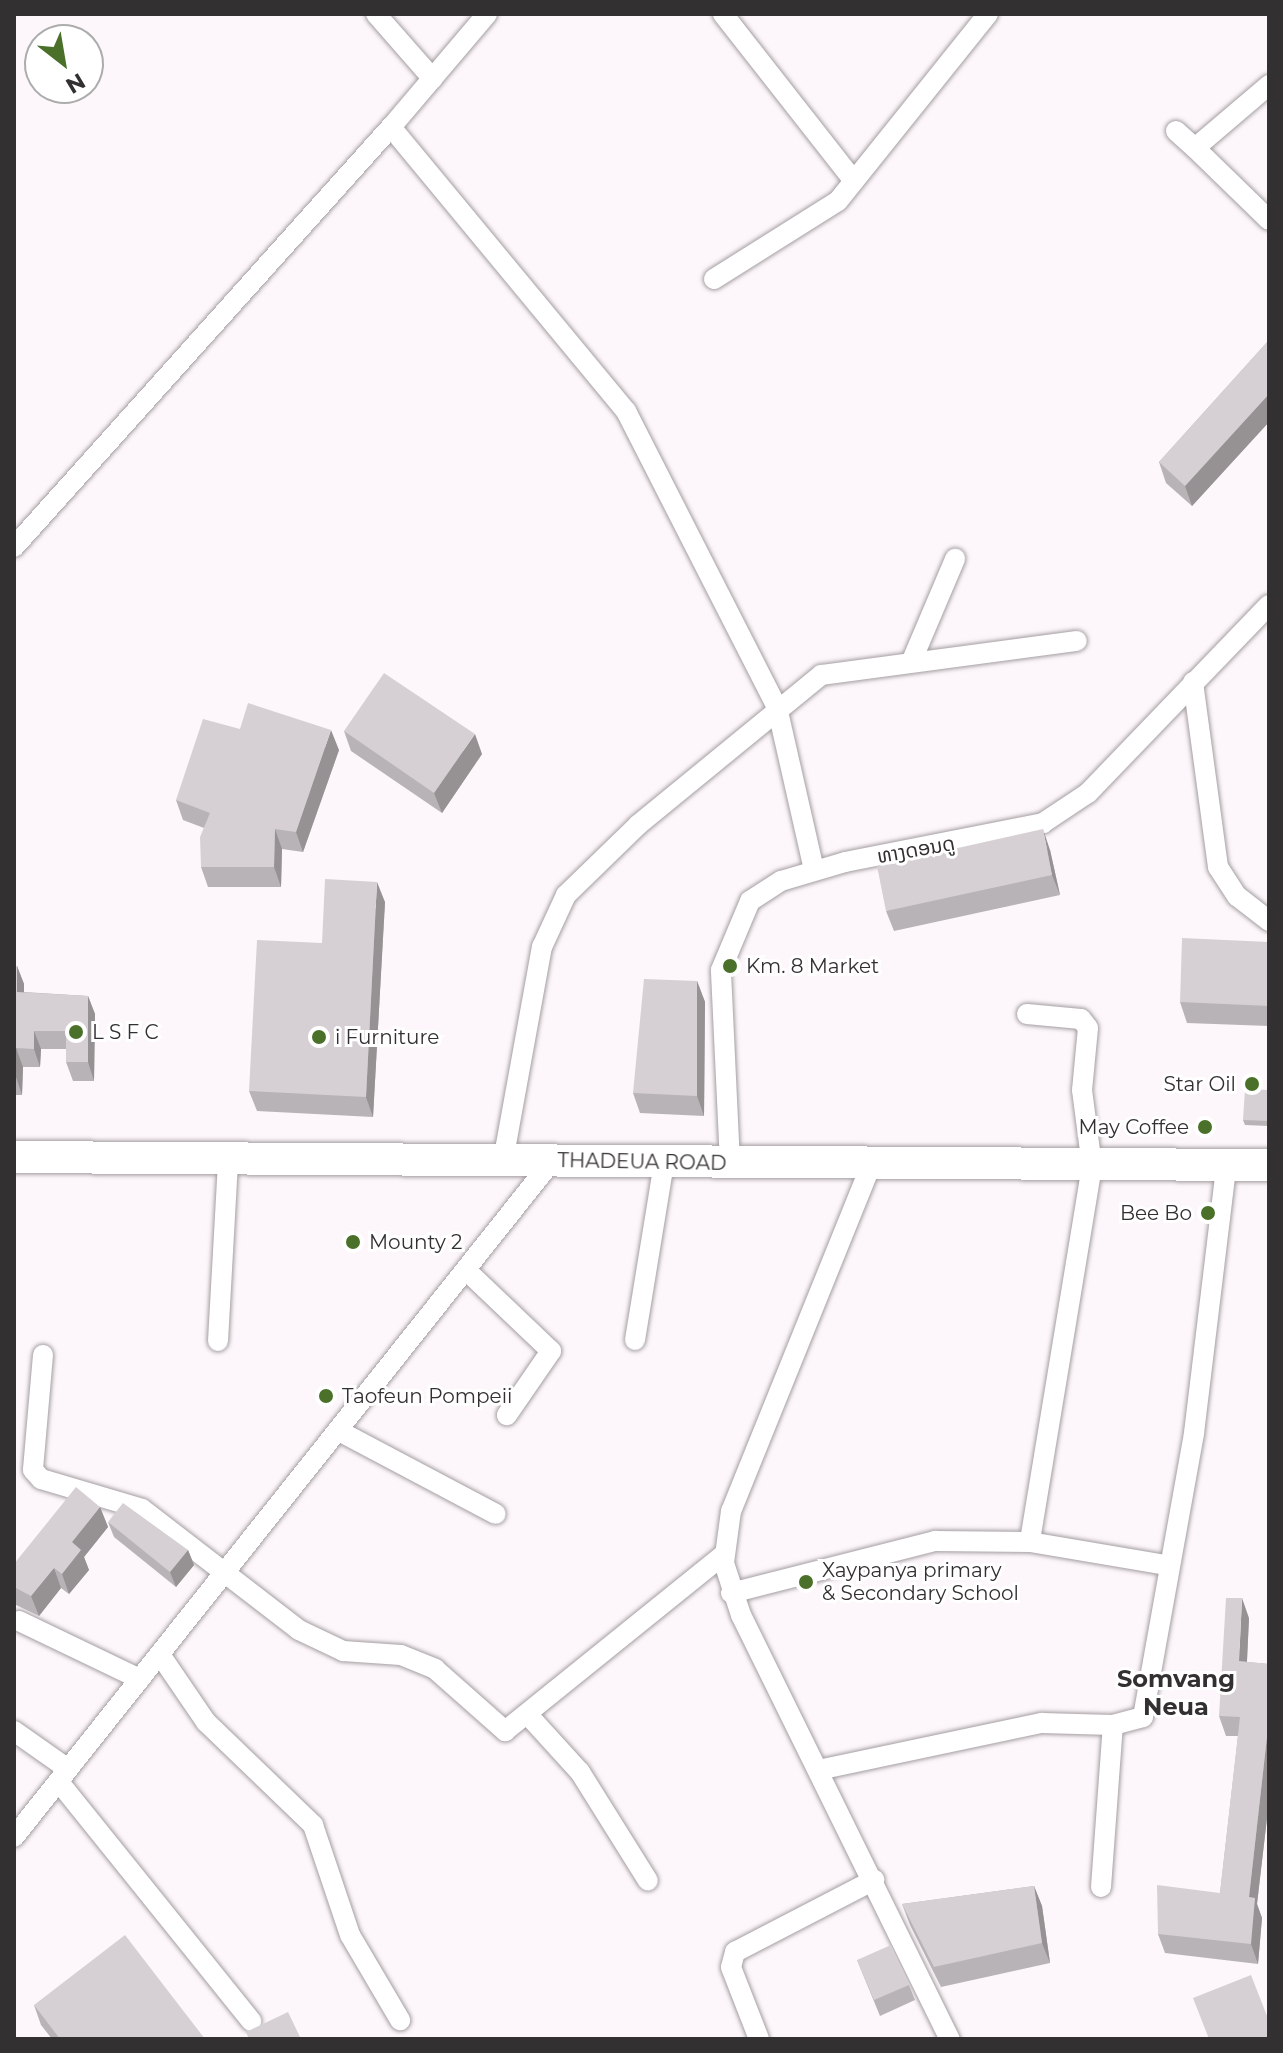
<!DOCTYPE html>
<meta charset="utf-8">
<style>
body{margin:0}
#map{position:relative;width:1283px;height:2053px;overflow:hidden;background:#fdf7fb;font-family:Montserrat,"Noto Sans Lao",sans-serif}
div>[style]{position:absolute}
.roads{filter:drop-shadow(0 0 2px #a49ea2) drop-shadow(0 0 2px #a49ea2)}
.street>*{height:20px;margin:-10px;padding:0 10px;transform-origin:10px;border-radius:10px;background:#fff}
.primary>*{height:32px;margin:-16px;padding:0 16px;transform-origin:16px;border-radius:16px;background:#fff}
.wall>*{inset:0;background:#b8b3b6}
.shaded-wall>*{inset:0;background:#969294}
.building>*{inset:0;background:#d6d0d4}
.dots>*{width:22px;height:22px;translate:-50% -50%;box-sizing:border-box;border:4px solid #fff;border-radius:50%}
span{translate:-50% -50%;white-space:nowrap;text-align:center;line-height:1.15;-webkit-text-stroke:6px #fff;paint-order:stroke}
.street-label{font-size:20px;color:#333032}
.poi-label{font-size:20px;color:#333032}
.left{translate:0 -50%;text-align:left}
.right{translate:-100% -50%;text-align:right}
.quarter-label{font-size:24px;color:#333032;font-weight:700}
.frame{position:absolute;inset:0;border:16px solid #333032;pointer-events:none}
.north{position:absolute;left:24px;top:24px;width:80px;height:80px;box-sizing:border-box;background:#fff;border:2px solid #adacad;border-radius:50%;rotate:149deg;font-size:22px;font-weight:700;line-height:32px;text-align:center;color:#333032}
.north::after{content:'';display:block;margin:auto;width:28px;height:36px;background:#4b702a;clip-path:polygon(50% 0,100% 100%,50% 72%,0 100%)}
</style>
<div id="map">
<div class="roads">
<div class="street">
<i style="left:376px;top:14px;width:86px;rotate:48.8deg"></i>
<i style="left:487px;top:14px;width:148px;rotate:130.3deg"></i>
<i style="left:391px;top:127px;width:369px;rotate:50.4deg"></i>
<i style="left:626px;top:411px;width:332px;rotate:63deg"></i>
<i style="left:777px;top:707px;width:167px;rotate:77.2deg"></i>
<i style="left:723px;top:14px;width:212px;rotate:51.9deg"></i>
<i style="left:1269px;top:85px;width:97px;rotate:139.6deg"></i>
<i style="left:1195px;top:148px;width:103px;rotate:44.2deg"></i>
<i style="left:1176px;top:131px;width:25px;rotate:42deg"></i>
<i style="left:714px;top:279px;width:146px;rotate:-32.2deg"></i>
<i style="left:838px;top:201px;width:240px;rotate:-51.3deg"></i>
<i style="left:14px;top:547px;width:564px;rotate:-48.09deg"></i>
<i style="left:913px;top:658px;width:108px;rotate:-67deg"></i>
<i style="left:1193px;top:682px;width:187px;rotate:82.3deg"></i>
<i style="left:1218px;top:867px;width:35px;rotate:57deg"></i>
<i style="left:1237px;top:896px;width:41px;rotate:38deg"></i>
<i style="left:1027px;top:1014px;width:54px;rotate:5.3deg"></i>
<i style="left:1081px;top:1019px;width:11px;rotate:52deg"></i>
<i style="left:1088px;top:1028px;width:62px;rotate:95.5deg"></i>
<i style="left:1082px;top:1090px;width:77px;rotate:82.5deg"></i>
<i style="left:1092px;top:1166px;width:381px;rotate:99.4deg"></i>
<i style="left:503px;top:1161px;width:218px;rotate:-79.7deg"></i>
<i style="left:542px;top:947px;width:57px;rotate:-65.2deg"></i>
<i style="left:566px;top:895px;width:100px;rotate:-44.2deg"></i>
<i style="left:638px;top:825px;width:237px;rotate:-39.3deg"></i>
<i style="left:821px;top:675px;width:258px;rotate:-7.6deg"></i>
<i style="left:730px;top:1163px;width:193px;rotate:-92.7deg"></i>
<i style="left:721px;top:970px;width:75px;rotate:-67.2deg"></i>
<i style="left:750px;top:901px;width:37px;rotate:-33deg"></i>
<i style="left:781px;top:881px;width:67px;rotate:-16.5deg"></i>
<i style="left:845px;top:862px;width:202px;rotate:-11.1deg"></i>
<i style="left:1043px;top:823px;width:54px;rotate:-33.7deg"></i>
<i style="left:1088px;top:793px;width:261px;rotate:-46.1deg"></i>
<i style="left:871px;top:1165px;width:373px;rotate:112deg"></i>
<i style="left:731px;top:1511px;width:52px;rotate:97.7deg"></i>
<i style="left:724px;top:1563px;width:55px;rotate:71.9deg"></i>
<i style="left:741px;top:1615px;width:473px;rotate:63.8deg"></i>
<i style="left:467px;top:1271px;width:116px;rotate:43.6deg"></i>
<i style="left:551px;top:1351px;width:78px;rotate:124.5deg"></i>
<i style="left:635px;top:1340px;width:179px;rotate:-80.7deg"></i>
<i style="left:218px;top:1341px;width:181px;rotate:-86.8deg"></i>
<i style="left:43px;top:1355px;width:115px;rotate:95deg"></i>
<i style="left:33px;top:1470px;width:12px;rotate:48deg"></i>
<i style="left:41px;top:1479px;width:105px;rotate:16.5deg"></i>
<i style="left:142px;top:1509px;width:198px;rotate:37.6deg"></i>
<i style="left:299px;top:1630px;width:49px;rotate:25.5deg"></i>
<i style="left:343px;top:1651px;width:58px;rotate:3.9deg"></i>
<i style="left:401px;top:1655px;width:37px;rotate:22deg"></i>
<i style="left:435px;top:1669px;width:94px;rotate:41.5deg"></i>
<i style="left:505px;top:1731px;width:282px;rotate:-38.9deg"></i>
<i style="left:341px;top:1432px;width:175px;rotate:27.9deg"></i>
<i style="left:731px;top:1593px;width:211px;rotate:-14.3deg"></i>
<i style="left:935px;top:1541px;width:95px;rotate:0.6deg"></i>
<i style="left:1030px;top:1542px;width:138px;rotate:9.6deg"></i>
<i style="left:19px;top:1621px;width:134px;rotate:25.6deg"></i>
<i style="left:161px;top:1656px;width:80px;rotate:55.7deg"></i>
<i style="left:206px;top:1722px;width:149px;rotate:43.9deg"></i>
<i style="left:313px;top:1825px;width:116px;rotate:71.4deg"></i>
<i style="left:350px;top:1935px;width:99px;rotate:59.5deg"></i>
<i style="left:529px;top:1716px;width:76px;rotate:47.7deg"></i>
<i style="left:580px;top:1772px;width:128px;rotate:58deg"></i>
<i style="left:14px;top:1731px;width:66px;rotate:35.1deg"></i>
<i style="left:823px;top:1769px;width:224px;rotate:-11.9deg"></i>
<i style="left:1042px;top:1723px;width:71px;rotate:1.6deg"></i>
<i style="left:59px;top:1782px;width:307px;rotate:51.2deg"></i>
<i style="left:14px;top:1837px;width:864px;rotate:-51.49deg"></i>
<i style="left:1101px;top:1887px;width:162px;rotate:-85.8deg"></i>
<i style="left:1113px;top:1725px;width:31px;rotate:-15deg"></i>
<i style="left:1143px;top:1717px;width:289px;rotate:-79.8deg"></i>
<i style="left:1194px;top:1433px;width:268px;rotate:-83.1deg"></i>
<i style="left:759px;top:2039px;width:77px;rotate:-111.3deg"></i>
<i style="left:731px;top:1967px;width:16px;rotate:-75deg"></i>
<i style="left:735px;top:1952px;width:157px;rotate:-27.4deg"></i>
</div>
<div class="primary">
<i style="left:14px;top:1157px;width:1255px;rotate:0.37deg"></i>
</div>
</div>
<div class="wall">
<i style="clip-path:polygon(1269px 340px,1269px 422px,1192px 506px,1166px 483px,1159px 462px)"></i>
<i style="clip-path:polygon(240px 729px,339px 750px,303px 852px,282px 849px,281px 887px,208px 887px,201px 867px,204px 828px,183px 820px,176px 800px)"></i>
<i style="clip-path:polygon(344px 731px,482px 754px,442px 813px,351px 751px)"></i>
<i style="clip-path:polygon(1050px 850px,1060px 895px,894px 931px,886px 911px)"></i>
<i style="clip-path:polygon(385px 902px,373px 1117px,257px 1111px,249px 1091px,322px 943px)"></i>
<i style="clip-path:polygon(1269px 942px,1269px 1026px,1187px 1023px,1180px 1002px)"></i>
<i style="clip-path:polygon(14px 966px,17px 966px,24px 984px,24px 992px,88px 996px,95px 1014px,94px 1081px,73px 1081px,66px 1062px,66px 1049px,41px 1049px,40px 1067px,23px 1067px,22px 1095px,14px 1095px)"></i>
<i style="clip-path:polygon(697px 981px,705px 1002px,704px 1116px,640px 1113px,633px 1093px)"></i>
<i style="clip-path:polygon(1269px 1090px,1269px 1126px,1245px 1125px,1243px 1120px)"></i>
<i style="clip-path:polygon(100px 1507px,108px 1527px,84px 1557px,89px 1570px,69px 1594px,61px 1588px,39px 1616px,14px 1604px,14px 1564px)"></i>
<i style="clip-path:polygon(108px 1522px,188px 1550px,194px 1565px,176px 1587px,114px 1537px)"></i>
<i style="clip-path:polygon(1249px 1618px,1247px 1662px,1269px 1664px,1269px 1801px,1257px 1904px,1262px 1918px,1258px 1964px,1165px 1953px,1158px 1934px,1220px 1893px,1238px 1736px,1226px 1736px,1219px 1716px)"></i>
<i style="clip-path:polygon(1034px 1886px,1042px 1906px,1050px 1963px,941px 1987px,910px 1925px,902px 1904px)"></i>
<i style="clip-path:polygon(857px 1960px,909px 1985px,915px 2000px,880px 2016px)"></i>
<i style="clip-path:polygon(34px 2005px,205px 2039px,52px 2039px,41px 2025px)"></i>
</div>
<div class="shaded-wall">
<i style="clip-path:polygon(1269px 394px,1269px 422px,1192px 506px,1185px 486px)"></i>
<i style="clip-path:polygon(331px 730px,339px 750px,303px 852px,296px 832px)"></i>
<i style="clip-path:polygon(475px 734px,482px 754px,442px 813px,434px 793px)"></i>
<i style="clip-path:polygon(275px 829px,282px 849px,281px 887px,274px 867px)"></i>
<i style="clip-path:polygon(1043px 829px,1050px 850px,1060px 895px,1052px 875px)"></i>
<i style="clip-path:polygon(377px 882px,385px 902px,373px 1117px,366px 1097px)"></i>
<i style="clip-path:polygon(17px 966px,24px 984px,24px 1010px,17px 992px)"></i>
<i style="clip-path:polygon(697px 981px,705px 1002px,704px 1116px,697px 1096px)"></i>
<i style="clip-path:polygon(88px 996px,95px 1014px,94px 1081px,88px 1062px)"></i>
<i style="clip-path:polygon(34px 1031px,41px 1049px,40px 1067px,34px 1049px)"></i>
<i style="clip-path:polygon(16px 1048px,23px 1067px,22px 1095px,16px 1077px)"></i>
<i style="clip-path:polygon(100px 1507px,108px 1527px,84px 1557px,89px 1570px,69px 1594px,62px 1574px,72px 1542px)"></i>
<i style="clip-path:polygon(188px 1550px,194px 1565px,176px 1587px,170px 1572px)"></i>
<i style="clip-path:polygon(54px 1568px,61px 1588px,39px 1616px,31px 1596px)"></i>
<i style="clip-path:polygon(1242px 1598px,1249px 1618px,1246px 1680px,1239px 1661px)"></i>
<i style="clip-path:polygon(1269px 1719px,1269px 1801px,1257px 1904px,1262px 1918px,1258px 1964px,1251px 1944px,1249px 1897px)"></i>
<i style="clip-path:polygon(1034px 1886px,1042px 1906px,1050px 1963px,1042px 1943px)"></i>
</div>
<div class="building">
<i style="clip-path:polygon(1269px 340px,1269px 394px,1185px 486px,1159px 462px)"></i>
<i style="clip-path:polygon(384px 673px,475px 734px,434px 793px,344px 731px)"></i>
<i style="clip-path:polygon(248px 703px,331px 730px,296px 832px,275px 829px,274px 867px,201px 867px,200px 837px,210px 813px,176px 800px,203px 719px,240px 729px)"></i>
<i style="clip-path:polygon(1043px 829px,1052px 875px,886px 911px,877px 866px)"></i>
<i style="clip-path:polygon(325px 879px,377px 882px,366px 1097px,249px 1091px,257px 940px,322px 943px)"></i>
<i style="clip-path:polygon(1182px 938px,1269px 942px,1269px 1006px,1180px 1002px)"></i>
<i style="clip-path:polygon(14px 966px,17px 966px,17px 992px,88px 996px,88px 1062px,66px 1062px,66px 1031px,34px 1031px,34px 1049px,16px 1048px,16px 1077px,14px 1077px)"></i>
<i style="clip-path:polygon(644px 979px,697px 981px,697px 1096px,633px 1093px)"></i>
<i style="clip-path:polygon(1245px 1089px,1269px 1090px,1269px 1121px,1243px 1120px)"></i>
<i style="clip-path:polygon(76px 1487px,100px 1507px,72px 1542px,81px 1550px,62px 1574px,54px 1568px,31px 1596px,14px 1587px,14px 1564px)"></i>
<i style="clip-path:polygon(123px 1503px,188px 1550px,170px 1572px,108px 1522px)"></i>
<i style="clip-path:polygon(1226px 1598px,1242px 1598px,1239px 1661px,1269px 1664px,1269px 1719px,1249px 1897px,1255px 1898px,1251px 1944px,1158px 1934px,1157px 1885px,1220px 1893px,1240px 1717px,1219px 1716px)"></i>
<i style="clip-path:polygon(1034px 1886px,1042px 1943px,934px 1967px,902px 1904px)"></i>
<i style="clip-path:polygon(125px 1935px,205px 2039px,60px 2039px,34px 2005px)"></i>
<i style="clip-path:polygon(891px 1945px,909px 1985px,874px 2000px,857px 1960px)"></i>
<i style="clip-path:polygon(1251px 1975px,1269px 2021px,1269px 2039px,1209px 2039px,1193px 1998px)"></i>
<i style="clip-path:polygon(288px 2012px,301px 2039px,249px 2039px,246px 2032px)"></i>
</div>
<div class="dots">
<i style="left:730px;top:966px;background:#4b702a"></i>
<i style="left:76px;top:1032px;background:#4b702a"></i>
<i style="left:319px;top:1037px;background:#4b702a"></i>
<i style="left:1252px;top:1084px;background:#4b702a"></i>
<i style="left:1205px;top:1127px;background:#4b702a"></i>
<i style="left:1208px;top:1213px;background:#4b702a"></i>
<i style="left:353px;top:1242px;background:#4b702a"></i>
<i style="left:326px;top:1396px;background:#4b702a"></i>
<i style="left:806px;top:1582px;background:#4b702a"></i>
</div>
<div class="street-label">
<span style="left:916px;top:850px;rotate:-10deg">ທາງດອນດູ</span>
<span style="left:642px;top:1162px;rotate:1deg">THADEUA ROAD</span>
</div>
<div class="poi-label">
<span class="left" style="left:746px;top:966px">Km. 8 Market</span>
<span class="left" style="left:92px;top:1032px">L S F C</span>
<span class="left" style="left:335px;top:1037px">i Furniture</span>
<span class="right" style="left:1236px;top:1084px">Star Oil</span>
<span class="right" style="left:1189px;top:1127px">May Coffee</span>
<span class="right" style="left:1192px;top:1213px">Bee Bo</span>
<span class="left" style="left:369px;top:1242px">Mounty 2</span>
<span class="left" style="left:342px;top:1396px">Taofeun Pompeii</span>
<span class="left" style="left:822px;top:1582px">Xaypanya primary<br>&amp; Secondary School</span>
</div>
<div class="quarter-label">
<span style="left:1176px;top:1693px">Somvang<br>Neua</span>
</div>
<div class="frame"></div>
<div class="north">N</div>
</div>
